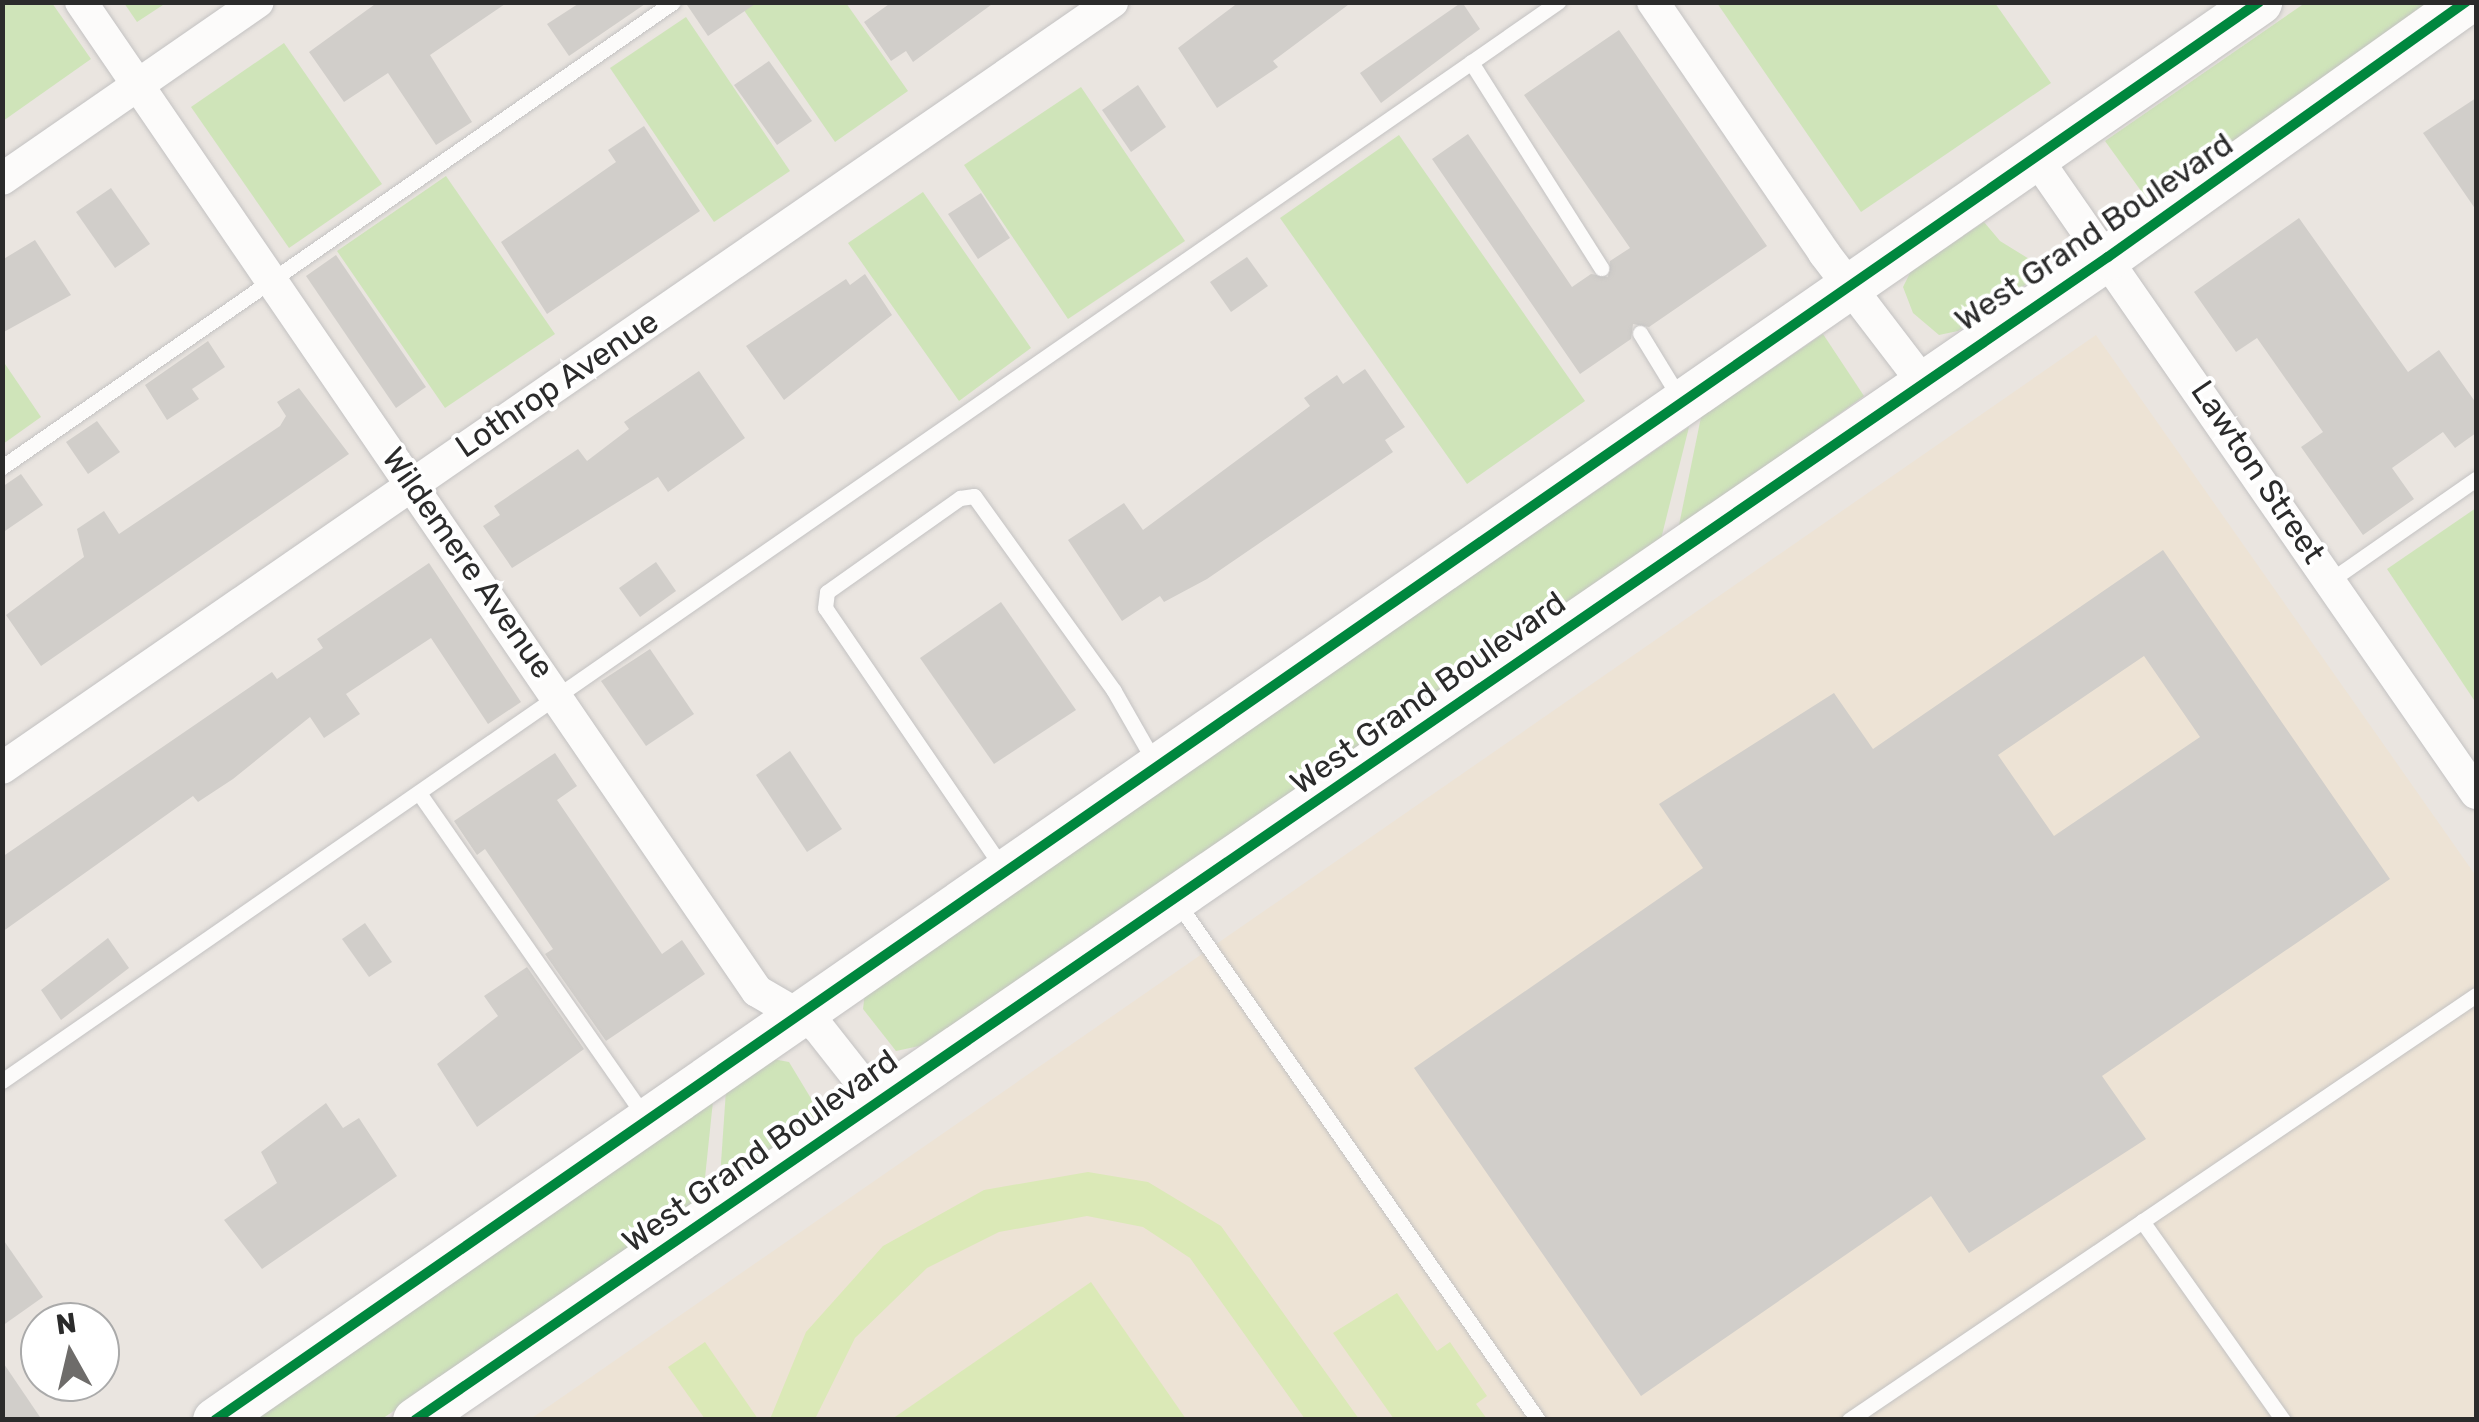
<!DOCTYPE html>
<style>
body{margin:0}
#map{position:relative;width:2479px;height:1422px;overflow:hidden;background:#eae5e0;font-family:Rubik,sans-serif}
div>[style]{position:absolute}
.education>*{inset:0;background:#ede3d5}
.green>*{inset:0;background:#cfe4b9}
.pitch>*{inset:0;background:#dbe9b7}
.building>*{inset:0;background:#d1ceca}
.roads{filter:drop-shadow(0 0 2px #c3c2c2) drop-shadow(0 0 2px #c3c2c2)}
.lane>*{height:15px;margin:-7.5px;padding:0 7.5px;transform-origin:7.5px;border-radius:7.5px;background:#fcfbfa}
.street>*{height:32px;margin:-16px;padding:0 16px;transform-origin:16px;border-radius:16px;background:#fcfbfa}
.secondary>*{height:45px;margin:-22.5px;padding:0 22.5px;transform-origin:22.5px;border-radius:22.5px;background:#fcfbfa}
.cycleway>*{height:10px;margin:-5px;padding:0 5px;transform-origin:5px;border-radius:5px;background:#00873e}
span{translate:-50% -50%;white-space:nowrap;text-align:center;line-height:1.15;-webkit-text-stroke:8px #fff;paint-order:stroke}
.street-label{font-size:32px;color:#2b2b2b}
.frame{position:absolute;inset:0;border:5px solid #2b2b2b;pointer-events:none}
.north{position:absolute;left:20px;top:1302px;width:100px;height:100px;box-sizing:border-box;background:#fff;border:2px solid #aaa;border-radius:50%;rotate:352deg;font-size:28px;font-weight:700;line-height:40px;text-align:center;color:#2b2b2b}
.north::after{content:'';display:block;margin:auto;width:35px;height:45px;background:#6e6c6a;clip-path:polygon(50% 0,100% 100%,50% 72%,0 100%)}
</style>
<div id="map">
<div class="education">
<i style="clip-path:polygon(2096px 335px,2476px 876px,2476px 1419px,529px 1420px)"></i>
</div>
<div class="green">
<i style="clip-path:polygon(3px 2px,52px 3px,91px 59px,3px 121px)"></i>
<i style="clip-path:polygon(124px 3px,166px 3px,137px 22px)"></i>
<i style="clip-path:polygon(739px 3px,846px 3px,908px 91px,835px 142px)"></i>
<i style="clip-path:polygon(1717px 3px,1995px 3px,2051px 83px,1861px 212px)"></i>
<i style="clip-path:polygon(2305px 3px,2437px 3px,2149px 202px,2105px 141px)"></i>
<i style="clip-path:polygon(686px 17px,790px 171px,714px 222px,610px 68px)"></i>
<i style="clip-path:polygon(284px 43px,382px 184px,289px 248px,191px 107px)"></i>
<i style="clip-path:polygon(1081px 87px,1185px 241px,1068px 319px,964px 165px)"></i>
<i style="clip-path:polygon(1399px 135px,1585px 401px,1467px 484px,1280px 218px)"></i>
<i style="clip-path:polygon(446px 176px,555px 334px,445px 408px,337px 251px)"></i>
<i style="clip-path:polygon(923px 192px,1031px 348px,959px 401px,848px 243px)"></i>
<i style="clip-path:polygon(1984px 222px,2000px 241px,2047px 270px,1958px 331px,1939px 335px,1913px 313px,1903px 287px,1911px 271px)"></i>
<i style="clip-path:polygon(1823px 334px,1864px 396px,1678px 530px,1701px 417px)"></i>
<i style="clip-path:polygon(3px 361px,41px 417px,3px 444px,2px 444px)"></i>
<i style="clip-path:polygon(1689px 427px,1661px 539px,924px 1045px,896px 1051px,863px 1009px,865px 992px)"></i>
<i style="clip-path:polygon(2476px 508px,2476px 703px,2387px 569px)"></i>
<i style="clip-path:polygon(773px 1059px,789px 1062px,821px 1115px,719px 1192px,726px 1090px)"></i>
<i style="clip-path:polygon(713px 1101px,703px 1197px,382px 1419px,253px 1420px)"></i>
</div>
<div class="pitch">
<i style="clip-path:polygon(1088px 1172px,1148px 1182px,1221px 1226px,1359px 1419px,1305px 1419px,1190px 1258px,1143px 1227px,1087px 1216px,999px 1232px,927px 1268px,855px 1338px,815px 1419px,770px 1419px,806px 1332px,883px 1246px,984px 1190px)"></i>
<i style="clip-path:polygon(1091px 1282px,1186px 1419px,892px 1419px)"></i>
<i style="clip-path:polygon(1397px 1293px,1437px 1351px,1450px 1342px,1487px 1396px,1476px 1404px,1487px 1419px,1394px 1419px,1333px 1333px)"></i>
<i style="clip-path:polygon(705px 1342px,758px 1419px,705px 1419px,668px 1367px)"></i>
</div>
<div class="building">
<i style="clip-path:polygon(378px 2px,508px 2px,430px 55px,472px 122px,436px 145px,388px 73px,344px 102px,309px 52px)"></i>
<i style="clip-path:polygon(581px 2px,648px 2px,569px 56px,547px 24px)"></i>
<i style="clip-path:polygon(685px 2px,758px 2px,708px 36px)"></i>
<i style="clip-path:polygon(892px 2px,995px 2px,913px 62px,906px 51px,891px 61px,864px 22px)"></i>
<i style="clip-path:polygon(1239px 2px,1352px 2px,1273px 61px,1278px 67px,1217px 108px,1178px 48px)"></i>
<i style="clip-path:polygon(1462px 2px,1480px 29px,1381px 103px,1360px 73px)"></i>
<i style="clip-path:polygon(1619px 30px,1767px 246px,1649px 327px,1633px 324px,1631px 339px,1580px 374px,1432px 159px,1468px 134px,1572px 287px,1591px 274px,1608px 277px,1610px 261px,1630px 248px,1524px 95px)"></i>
<i style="clip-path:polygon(769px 61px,812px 121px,777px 145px,734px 85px)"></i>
<i style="clip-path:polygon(1138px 85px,1166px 127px,1131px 152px,1102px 110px)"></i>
<i style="clip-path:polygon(2476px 98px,2476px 210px,2423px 133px)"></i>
<i style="clip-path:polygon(644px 126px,700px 211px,547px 314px,501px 242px,616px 162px,608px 150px)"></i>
<i style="clip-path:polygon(111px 188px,150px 244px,115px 268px,76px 212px)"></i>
<i style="clip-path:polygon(981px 193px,1010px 238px,978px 259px,948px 214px)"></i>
<i style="clip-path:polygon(2299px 218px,2408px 372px,2439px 350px,2476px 403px,2476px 433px,2455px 448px,2443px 432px,2392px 468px,2414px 499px,2363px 535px,2301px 447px,2323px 432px,2257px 338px,2236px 352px,2194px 292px)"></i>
<i style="clip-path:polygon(35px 240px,71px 295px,2px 333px,2px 260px)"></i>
<i style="clip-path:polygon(336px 255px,426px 387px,396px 408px,306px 276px)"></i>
<i style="clip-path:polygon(1247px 257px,1268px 286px,1231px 312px,1210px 282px)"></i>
<i style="clip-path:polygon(865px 274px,892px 315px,784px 400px,746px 346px,846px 279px,850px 285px)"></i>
<i style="clip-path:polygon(208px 341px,225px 367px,192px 389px,199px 399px,167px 420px,145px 385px)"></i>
<i style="clip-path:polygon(1365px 369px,1405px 427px,1385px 440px,1393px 452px,1207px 579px,1164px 602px,1160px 596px,1122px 621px,1068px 540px,1124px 503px,1143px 530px,1310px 406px,1304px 398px,1337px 375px,1343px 384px)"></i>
<i style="clip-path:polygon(699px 371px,745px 438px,668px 492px,658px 477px,512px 568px,483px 526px,500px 515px,494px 506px,578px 449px,587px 461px,629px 429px,624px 422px)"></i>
<i style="clip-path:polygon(299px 388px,349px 454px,41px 666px,6px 615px,84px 557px,77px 529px,104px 511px,119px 534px,280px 426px,286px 416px,277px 402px)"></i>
<i style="clip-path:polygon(97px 421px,120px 452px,88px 474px,66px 442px)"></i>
<i style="clip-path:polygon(21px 474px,43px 505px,2px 533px,2px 487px)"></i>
<i style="clip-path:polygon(evenodd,2163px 550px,2390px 879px,2102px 1076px,2146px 1139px,1969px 1253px,1931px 1196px,1641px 1396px,1414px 1068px,1703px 868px,1659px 804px,1834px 693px,1873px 749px,2163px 550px,2144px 656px,2200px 737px,2054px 836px,1998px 755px,2144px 656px)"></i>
<i style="clip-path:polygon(656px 562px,676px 591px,640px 617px,619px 588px)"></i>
<i style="clip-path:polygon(429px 563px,521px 702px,488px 724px,431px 638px,346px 694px,360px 714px,324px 738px,310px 717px,233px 779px,198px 802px,193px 796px,2px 932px,2px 857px,272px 672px,277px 679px,323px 648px,317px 639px)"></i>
<i style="clip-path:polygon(1001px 602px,1076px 710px,994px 764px,920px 658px)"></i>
<i style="clip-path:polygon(650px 649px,694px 714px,646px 746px,601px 681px)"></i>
<i style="clip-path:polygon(790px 751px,842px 829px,807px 852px,756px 775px)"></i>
<i style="clip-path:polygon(555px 753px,577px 786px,557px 800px,662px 954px,682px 940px,705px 974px,606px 1041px,545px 954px,553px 949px,485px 849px,477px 855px,454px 821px)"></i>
<i style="clip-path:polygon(365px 923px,392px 962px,369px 977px,342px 939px)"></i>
<i style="clip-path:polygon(108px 938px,129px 968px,61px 1020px,41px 990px)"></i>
<i style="clip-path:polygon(527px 967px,584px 1049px,477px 1127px,437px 1064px,498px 1016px,484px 996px)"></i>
<i style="clip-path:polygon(326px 1103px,343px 1128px,359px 1118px,397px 1176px,262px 1269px,224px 1220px,277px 1183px,261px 1152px)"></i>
<i style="clip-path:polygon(2px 1238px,43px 1297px,2px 1326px)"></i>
<i style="clip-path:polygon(2px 1361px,42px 1420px,2px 1420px)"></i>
</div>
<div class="roads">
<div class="lane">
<i style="left:1471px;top:62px;width:244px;rotate:57.7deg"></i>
<i style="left:1640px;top:333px;width:75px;rotate:58.6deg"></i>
<i style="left:2px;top:467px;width:816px;rotate:-34.72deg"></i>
<i style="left:2331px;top:580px;width:177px;rotate:-34.9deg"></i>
<i style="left:419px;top:793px;width:396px;rotate:55.1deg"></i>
<i style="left:1004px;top:870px;width:317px;rotate:-124.3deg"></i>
<i style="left:825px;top:608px;width:16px;rotate:-83deg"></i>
<i style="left:827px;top:592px;width:163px;rotate:-35.3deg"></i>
<i style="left:960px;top:498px;width:14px;rotate:-8deg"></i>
<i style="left:974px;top:496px;width:240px;rotate:54.3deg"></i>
<i style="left:1114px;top:691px;width:81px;rotate:60.3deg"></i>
<i style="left:1177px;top:902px;width:631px;rotate:55.13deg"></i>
<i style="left:2px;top:1081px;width:1894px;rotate:-34.74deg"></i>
<i style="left:2142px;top:1221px;width:244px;rotate:54.7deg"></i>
<i style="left:1849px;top:1420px;width:757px;rotate:-34.13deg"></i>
</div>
<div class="street">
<i style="left:81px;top:2px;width:1198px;rotate:55.65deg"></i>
<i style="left:757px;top:991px;width:69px;rotate:30.3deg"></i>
<i style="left:817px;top:1026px;width:95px;rotate:51.8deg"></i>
<i style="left:1653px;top:2px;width:304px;rotate:55.7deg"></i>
<i style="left:1824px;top:253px;width:160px;rotate:52.6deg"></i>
<i style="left:2034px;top:155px;width:776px;rotate:55.29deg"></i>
<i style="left:2px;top:179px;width:311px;rotate:-34.7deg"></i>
<i style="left:2px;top:768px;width:1349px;rotate:-34.61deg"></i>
</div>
<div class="secondary">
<i style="left:215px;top:1420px;width:2488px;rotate:-34.75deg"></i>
<i style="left:415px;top:1420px;width:2054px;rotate:-34.49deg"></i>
<i style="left:2108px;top:257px;width:440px;rotate:-35.5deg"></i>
</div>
</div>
<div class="cycleway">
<i style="left:215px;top:1420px;width:2488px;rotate:-34.75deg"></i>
<i style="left:415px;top:1420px;width:2054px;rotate:-34.49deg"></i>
<i style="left:2108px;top:257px;width:440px;rotate:-35.5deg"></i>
</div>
<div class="street-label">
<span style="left:2094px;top:232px;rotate:-34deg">West Grand Boulevard</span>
<span style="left:557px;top:384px;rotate:-34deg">Lothrop Avenue</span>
<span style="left:2258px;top:472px;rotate:56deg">Lawton Street</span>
<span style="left:468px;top:563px;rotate:55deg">Wildemere Avenue</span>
<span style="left:1428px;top:693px;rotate:-35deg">West Grand Boulevard</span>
<span style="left:760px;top:1151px;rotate:-35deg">West Grand Boulevard</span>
</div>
<div class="frame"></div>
<div class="north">N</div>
</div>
